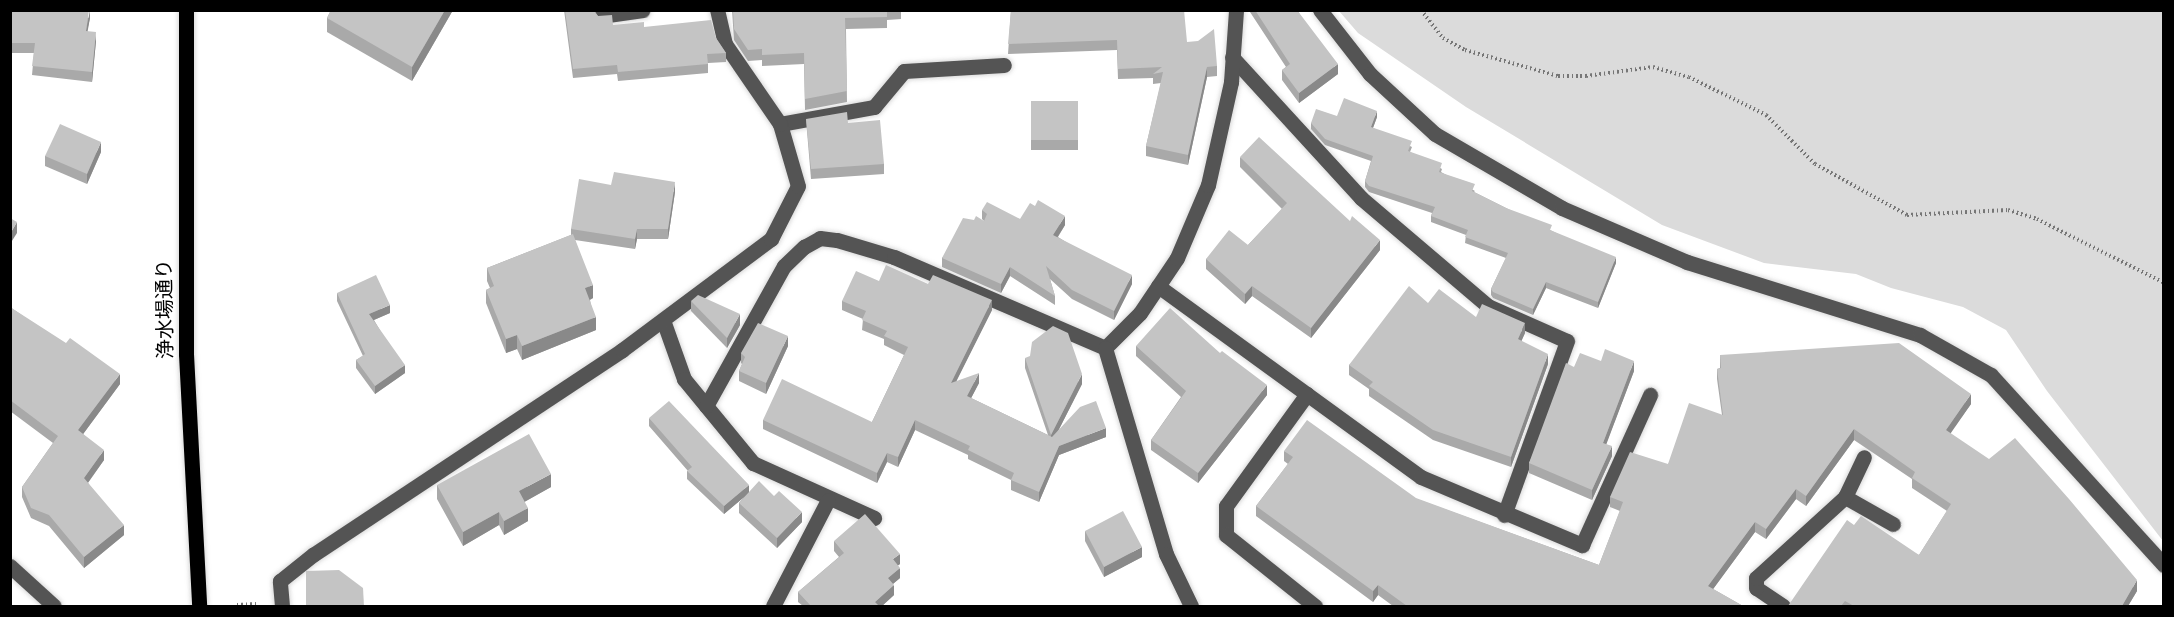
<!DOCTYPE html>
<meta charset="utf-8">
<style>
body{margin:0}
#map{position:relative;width:2174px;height:617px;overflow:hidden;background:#fff;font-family:Karla,"Noto Sans JP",sans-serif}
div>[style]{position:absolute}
.green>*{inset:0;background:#dbdbdb}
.path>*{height:4px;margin-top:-2px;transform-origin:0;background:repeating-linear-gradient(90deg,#767676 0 1.5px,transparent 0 4.5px)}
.roads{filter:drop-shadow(0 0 2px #dbdbdb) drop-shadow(0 0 2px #dbdbdb)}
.minor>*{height:15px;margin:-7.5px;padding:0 7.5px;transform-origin:7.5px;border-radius:7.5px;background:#545454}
.major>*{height:15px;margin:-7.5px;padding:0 7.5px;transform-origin:7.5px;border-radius:7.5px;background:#000}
.wall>*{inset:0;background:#a9a9a9}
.shaded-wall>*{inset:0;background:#898989}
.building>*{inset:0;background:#c4c4c4}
span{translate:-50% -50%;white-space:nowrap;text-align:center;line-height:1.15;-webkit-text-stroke:4.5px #fff;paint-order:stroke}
.street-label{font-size:20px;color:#000}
.frame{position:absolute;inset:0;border:12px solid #000;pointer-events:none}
</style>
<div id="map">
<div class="green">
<i style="clip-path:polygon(1339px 11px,2163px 11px,2163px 541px,2047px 391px,2006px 330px,1963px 307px,1891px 288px,1856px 274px,1764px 263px,1662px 225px,1466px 107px,1358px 33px)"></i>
</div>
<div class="path">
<i style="left:1421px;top:10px;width:36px;rotate:52deg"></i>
<i style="left:1443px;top:38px;width:25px;rotate:29deg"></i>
<i style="left:1465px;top:50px;width:97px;rotate:15.6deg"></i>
<i style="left:1558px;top:76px;width:28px"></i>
<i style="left:1586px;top:76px;width:68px;rotate:-7.7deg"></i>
<i style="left:1653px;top:67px;width:37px;rotate:16deg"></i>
<i style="left:1689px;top:77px;width:86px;rotate:26.3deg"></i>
<i style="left:1766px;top:115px;width:69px;rotate:45deg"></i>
<i style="left:1815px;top:164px;width:105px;rotate:29deg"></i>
<i style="left:1907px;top:215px;width:101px;rotate:-2.8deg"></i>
<i style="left:2008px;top:210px;width:30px;rotate:17deg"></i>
<i style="left:2037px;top:219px;width:142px;rotate:26.7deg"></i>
<i style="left:237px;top:605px;width:19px;rotate:-3deg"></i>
</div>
<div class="roads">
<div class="minor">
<i style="left:1320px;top:10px;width:81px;rotate:52deg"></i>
<i style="left:1370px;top:74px;width:88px;rotate:42.7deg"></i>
<i style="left:1435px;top:134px;width:147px;rotate:30.2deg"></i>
<i style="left:1562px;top:208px;width:136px;rotate:23.4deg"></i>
<i style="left:1687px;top:262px;width:244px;rotate:17.4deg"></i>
<i style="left:1920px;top:335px;width:81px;rotate:29.4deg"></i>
<i style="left:1991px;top:375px;width:257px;rotate:47.7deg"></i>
<i style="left:601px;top:16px;width:42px;rotate:-8.1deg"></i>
<i style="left:1232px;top:57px;width:191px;rotate:47.5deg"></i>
<i style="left:1361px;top:198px;width:167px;rotate:40.4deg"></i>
<i style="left:1488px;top:306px;width:86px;rotate:23.9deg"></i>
<i style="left:1567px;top:341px;width:185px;rotate:109.9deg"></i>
<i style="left:780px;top:124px;width:96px;rotate:-10.3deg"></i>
<i style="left:874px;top:107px;width:47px;rotate:-50.2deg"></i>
<i style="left:904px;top:71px;width:100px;rotate:-3.4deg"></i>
<i style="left:1158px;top:286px;width:325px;rotate:36deg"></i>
<i style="left:1421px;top:477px;width:175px;rotate:22.9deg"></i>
<i style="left:1582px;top:545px;width:165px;rotate:-65.6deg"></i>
<i style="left:663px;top:320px;width:63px;rotate:70.4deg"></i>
<i style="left:684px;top:379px;width:109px;rotate:50.6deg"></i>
<i style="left:753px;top:463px;width:133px;rotate:24.4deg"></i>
<i style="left:1105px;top:348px;width:49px;rotate:-45deg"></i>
<i style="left:1140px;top:313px;width:66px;rotate:-56.1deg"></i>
<i style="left:1177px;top:258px;width:79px;rotate:-67deg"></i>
<i style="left:1208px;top:185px;width:106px;rotate:-77.4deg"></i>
<i style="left:1231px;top:82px;width:72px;rotate:-86deg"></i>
<i style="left:1307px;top:394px;width:138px;rotate:125.9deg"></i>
<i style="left:1226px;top:506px;width:29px;rotate:90deg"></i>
<i style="left:1226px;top:535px;width:114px;rotate:38.6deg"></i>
<i style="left:706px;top:406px;width:160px;rotate:-60.9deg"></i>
<i style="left:784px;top:266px;width:28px;rotate:-44deg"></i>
<i style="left:804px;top:247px;width:18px;rotate:-29deg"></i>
<i style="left:820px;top:238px;width:17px;rotate:7deg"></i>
<i style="left:837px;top:240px;width:59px;rotate:16.6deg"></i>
<i style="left:894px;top:257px;width:230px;rotate:23.3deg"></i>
<i style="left:1105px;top:348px;width:215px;rotate:73.5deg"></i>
<i style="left:1166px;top:554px;width:58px;rotate:64.3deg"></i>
<i style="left:1845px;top:497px;width:55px;rotate:29.4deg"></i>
<i style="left:10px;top:566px;width:59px;rotate:42.3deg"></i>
<i style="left:282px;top:606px;width:25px;rotate:-95deg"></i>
<i style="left:280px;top:581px;width:43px;rotate:-38.5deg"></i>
<i style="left:314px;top:554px;width:369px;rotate:-33.5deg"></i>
<i style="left:622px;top:350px;width:186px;rotate:-36.7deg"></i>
<i style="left:771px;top:239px;width:59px;rotate:-63deg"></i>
<i style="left:798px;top:186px;width:65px;rotate:-106.2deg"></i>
<i style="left:780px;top:124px;width:97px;rotate:-124.5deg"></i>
<i style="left:725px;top:44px;width:35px;rotate:-103deg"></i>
<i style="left:773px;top:606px;width:119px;rotate:-62.6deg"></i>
<i style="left:1783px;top:606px;width:32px;rotate:-146deg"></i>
<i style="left:1756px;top:588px;width:10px;rotate:-90deg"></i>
<i style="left:1756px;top:578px;width:120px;rotate:-42.3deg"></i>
<i style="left:1845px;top:497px;width:44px;rotate:-64.6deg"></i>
</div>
<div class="major">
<i style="left:186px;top:10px;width:344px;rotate:90deg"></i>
<i style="left:186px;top:354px;width:252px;rotate:87deg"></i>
</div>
</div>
<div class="wall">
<i style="clip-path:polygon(10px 10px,90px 18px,87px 31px,96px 41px,92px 82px,32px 75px,34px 53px,10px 53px)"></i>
<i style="clip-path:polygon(331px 10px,453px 10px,412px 81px,327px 32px,327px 18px)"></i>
<i style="clip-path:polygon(564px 10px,594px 10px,598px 16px,613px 25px,644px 27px,716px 38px,726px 53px,726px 62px,708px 63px,708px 73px,618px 81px,617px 74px,573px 78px)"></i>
<i style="clip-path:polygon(732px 10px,901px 10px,901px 19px,887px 20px,887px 28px,846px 29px,847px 102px,805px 110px,804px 64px,762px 66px,762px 60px,748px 61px,734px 40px)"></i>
<i style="clip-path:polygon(1011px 10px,1187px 42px,1217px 66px,1217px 76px,1207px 77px,1188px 165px,1146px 156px,1146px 146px,1161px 83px,1153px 84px,1153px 78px,1118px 79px,1117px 50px,1008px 54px)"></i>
<i style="clip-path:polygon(1250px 10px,1297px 10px,1338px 74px,1299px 103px,1282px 80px,1282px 70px,1286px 67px,1250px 12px)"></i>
<i style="clip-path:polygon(1031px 101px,1078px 101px,1078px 150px,1031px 150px)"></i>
<i style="clip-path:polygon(1337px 116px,1377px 117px,1373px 128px,1412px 147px,1410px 152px,1442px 169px,1441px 172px,1475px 191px,1474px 192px,1616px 263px,1598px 308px,1546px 288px,1533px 315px,1493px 298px,1491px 295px,1491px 289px,1506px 258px,1465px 243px,1466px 235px,1431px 222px,1431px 216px,1432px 213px,1369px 192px,1365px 187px,1365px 181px,1371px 161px,1325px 145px,1311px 129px,1311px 123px)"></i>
<i style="clip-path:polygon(806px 119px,848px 123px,884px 164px,884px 174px,811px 179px)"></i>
<i style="clip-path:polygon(101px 152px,87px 184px,45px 166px,45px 156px)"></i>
<i style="clip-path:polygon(1240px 157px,1380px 250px,1311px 338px,1252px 296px,1245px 304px,1206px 269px,1206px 259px,1248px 245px,1282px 209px,1240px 167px)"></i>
<i style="clip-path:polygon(611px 185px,675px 192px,668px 239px,637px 239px,635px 249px,575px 240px,593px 298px,590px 300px,596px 330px,522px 360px,517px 349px,506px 353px,486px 303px,486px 290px,490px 288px,487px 281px,487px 268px,571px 235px,571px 229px)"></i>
<i style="clip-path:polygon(982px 210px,1020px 219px,1065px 225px,1058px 237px,1132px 284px,1114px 320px,1072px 299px,1050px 279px,1055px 296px,1055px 305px,1010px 276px,1001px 293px,942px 267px,942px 258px,974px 220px,984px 221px,982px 219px)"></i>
<i style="clip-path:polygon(879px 281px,928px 284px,992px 310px,956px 381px,979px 383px,971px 398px,1048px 435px,1025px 368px,1025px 358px,1082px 384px,1058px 431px,1106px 437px,1059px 455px,1039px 502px,1011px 490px,1011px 480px,968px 459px,968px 455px,915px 430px,898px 467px,887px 462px,877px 483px,763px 429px,763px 420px,872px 422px,904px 355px,884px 345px,884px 339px,862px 330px,863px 319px,842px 310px,842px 301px)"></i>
<i style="clip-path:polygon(337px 293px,390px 313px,374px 320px,405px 373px,375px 394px,356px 368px,356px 360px,363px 356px,337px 301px)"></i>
<i style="clip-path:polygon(691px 301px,740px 325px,727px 348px,691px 311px)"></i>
<i style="clip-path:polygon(1428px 303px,1525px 333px,1521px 341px,1548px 364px,1511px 467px,1433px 440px,1369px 396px,1369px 389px,1349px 375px,1349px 365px)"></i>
<i style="clip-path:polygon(10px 307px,120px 384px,83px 434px,104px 460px,88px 483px,124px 535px,84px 568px,49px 526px,31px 518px,22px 497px,22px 487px,53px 443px,10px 411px)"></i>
<i style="clip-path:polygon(788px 346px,766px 394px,739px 381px,739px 371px,742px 364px,741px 363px,741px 353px)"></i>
<i style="clip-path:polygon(1136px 346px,1220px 353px,1267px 395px,1198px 483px,1151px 450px,1151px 440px,1181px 397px,1136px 356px)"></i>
<i style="clip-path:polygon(1720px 355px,1971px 404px,1950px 433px,2137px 591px,2128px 606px,1788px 606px,1854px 525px,1919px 555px,1947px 511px,1912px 488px,1912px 479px,1854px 440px,1806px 506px,1796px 499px,1766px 539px,1755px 532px,1713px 589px,1743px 606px,1393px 606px,1378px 595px,1373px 602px,1256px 516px,1256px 506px,1288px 464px,1284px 461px,1284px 451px,1599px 565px,1620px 511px,1610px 507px,1610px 497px,1668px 464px,1722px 415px,1717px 379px,1717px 369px,1720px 368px)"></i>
<i style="clip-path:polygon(1601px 361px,1634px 371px,1606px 444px,1612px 456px,1592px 500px,1529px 473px,1529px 463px,1574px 367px)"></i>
<i style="clip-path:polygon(649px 418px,749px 492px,802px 522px,777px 548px,739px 513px,739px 503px,744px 497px,724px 514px,687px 479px,687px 471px,688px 471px,649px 426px)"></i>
<i style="clip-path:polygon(437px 485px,551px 487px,524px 502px,528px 521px,504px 535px,499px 525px,463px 546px,437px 499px)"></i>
<i style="clip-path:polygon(1085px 531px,1142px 557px,1104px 577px,1085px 541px)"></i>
<i style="clip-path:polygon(834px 541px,900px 564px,898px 565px,900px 578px,893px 584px,894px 595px,882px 606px,803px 606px,798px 602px,798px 592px,839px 557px,834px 551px)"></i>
</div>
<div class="shaded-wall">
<i style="clip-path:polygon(90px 10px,90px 18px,86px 40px,86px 31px)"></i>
<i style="clip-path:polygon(445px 10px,453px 10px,412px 81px,412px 67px)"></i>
<i style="clip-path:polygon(96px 32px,96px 41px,92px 82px,92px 72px)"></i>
<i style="clip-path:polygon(1338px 64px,1338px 74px,1299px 103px,1299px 93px)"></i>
<i style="clip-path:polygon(1207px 67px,1207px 77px,1188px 165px,1188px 155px)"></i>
<i style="clip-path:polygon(1377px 111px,1377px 117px,1371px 133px,1371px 127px)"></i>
<i style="clip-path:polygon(101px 142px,101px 152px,87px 184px,87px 174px)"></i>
<i style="clip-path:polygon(675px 182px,675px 192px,668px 239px,668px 229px)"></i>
<i style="clip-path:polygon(1065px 216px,1065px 225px,1053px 244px,1053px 235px)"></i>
<i style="clip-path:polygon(17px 222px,17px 233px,10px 244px,10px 234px)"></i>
<i style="clip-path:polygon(637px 229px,637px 239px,635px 249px,635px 239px)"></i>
<i style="clip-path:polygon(1380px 240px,1380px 250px,1311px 338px,1311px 328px)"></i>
<i style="clip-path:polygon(1616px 257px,1616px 263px,1598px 308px,1598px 302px)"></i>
<i style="clip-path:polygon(1010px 267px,1010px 276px,1001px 293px,1001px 284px)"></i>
<i style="clip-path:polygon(1132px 275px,1132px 284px,1114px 320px,1114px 311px)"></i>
<i style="clip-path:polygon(1546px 282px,1546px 288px,1533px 315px,1533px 309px)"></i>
<i style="clip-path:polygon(593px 285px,593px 298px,585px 302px,585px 288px)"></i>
<i style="clip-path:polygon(1252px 286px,1252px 296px,1245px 304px,1245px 294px)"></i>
<i style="clip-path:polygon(992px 300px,992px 310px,951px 392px,951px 383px)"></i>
<i style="clip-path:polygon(390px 305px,390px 313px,369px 322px,369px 314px)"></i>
<i style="clip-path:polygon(740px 314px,740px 325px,727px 348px,727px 338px)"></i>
<i style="clip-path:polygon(596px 317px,596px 330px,522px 360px,522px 346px)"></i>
<i style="clip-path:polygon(1525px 323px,1525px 333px,1518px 349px,1518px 339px)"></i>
<i style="clip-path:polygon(517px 335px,517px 349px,506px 353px,506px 339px)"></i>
<i style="clip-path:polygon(788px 336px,788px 346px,766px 394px,766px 383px)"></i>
<i style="clip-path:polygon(1548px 354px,1548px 364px,1511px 467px,1511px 457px)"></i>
<i style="clip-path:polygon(1634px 361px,1634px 371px,1603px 453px,1603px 443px)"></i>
<i style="clip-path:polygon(405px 365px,405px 373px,375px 394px,375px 386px)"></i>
<i style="clip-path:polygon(979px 373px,979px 383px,967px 406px,967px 396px)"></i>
<i style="clip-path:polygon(120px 374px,120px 384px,78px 441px,78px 430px)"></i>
<i style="clip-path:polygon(1082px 374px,1082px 384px,1051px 445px,1051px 435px)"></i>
<i style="clip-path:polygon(1267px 385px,1267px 395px,1198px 483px,1198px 473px)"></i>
<i style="clip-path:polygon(1971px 394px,1971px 404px,1946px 440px,1946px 430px)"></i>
<i style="clip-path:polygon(915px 420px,915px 430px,898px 467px,898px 457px)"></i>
<i style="clip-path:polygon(1106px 428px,1106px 437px,1059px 455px,1039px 502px,1039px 492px,1059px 446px)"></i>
<i style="clip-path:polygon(1854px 429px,1854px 440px,1806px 506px,1806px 496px)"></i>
<i style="clip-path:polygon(1612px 446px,1612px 456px,1592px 500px,1592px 490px)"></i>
<i style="clip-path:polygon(104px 450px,104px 460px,84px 488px,84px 478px)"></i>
<i style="clip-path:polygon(887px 453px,887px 462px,877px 483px,877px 473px)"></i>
<i style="clip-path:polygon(551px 474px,551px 487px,519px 505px,519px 491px)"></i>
<i style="clip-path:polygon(749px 485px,749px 493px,724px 514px,724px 506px)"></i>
<i style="clip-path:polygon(1796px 489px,1796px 499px,1766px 539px,1766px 529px)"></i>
<i style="clip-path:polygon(528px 508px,528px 521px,504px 535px,504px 521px)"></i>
<i style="clip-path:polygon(499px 512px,499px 525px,463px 546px,463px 532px)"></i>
<i style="clip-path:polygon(802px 512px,802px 522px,777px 548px,777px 538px)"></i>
<i style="clip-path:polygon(1755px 522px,1755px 532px,1708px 596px,1708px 586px)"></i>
<i style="clip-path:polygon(124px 525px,124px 535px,84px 568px,84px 557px)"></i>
<i style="clip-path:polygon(1142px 547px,1142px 557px,1104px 577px,1104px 567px)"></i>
<i style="clip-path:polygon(900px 554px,900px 564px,893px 569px,893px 559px)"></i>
<i style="clip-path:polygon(900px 568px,900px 578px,888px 588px,888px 578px)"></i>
<i style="clip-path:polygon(2137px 580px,2137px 591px,2128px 606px,2122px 606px)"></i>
<i style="clip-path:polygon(894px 585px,894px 595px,882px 606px,875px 606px,875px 602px)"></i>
<i style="clip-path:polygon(1378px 585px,1378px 595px,1373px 602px,1373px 591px)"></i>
</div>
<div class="building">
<i style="clip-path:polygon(10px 10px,89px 10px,86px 31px,96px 32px,92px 72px,32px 66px,35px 43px,10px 43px)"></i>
<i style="clip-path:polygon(331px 10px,445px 10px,412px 67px,327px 18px)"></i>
<i style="clip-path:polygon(565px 10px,593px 10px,598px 16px,612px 15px,613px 25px,644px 22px,644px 27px,711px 20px,716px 38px,726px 53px,707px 54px,708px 64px,618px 72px,617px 65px,573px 69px)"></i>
<i style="clip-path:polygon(733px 10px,887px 10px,887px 17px,845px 18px,847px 91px,805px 99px,804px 53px,762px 55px,762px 49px,748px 50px,734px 29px)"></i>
<i style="clip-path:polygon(1011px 10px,1184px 10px,1187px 42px,1198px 41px,1214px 29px,1217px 66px,1207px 67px,1188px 155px,1146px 146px,1163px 72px,1153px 74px,1162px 67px,1118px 69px,1117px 40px,1008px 44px)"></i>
<i style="clip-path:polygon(1255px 10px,1297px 10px,1338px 64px,1299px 93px,1282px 70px,1290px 64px)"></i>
<i style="clip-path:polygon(1344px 98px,1377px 111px,1371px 127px,1412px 141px,1408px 151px,1442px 163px,1439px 172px,1475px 184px,1472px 191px,1506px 208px,1552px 225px,1550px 230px,1616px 257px,1598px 302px,1546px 282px,1533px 309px,1493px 292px,1491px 289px,1508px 253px,1465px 237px,1468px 230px,1431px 216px,1435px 207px,1369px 186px,1365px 181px,1373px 156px,1325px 139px,1311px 123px,1316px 109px,1337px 116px)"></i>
<i style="clip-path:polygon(1031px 101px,1078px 101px,1078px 140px,1031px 140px)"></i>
<i style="clip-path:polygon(847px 112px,848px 123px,880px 120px,884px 164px,811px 169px,806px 119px)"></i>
<i style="clip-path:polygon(60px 124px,101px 142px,87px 174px,45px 156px)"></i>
<i style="clip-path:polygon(1259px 137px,1350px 221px,1352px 216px,1380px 240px,1311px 328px,1252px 286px,1245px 294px,1206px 259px,1229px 230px,1248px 245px,1287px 203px,1240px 157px)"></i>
<i style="clip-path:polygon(614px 172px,675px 182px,668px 229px,637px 229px,635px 239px,571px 229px,579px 179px,611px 185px)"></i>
<i style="clip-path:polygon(1038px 200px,1065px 216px,1053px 235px,1132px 275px,1114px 311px,1072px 290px,1046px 266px,1055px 296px,1010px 267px,1001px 284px,942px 258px,963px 218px,974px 220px,976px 216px,984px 221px,987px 214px,982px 210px,987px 202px,1020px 219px,1030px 203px,1035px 206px)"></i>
<i style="clip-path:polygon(10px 218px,17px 222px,10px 234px)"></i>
<i style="clip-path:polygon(573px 234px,593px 285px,585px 288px,596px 317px,522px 346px,517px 335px,506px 339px,486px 290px,494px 286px,487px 268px)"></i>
<i style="clip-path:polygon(886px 265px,928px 284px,933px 275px,992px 300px,951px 383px,979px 373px,967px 396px,1052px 437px,1080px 407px,1096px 401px,1106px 428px,1059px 446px,1039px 492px,1011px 480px,1014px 473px,968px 450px,970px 446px,915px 420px,898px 457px,887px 453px,877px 473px,763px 420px,782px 379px,872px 422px,908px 347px,884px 336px,887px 331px,862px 320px,866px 311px,842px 301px,856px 271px,879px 281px)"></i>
<i style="clip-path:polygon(376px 275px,390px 305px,369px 314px,405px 365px,375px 386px,356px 360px,365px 354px,337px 293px)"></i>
<i style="clip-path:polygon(1409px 286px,1428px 303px,1439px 289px,1476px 317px,1482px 304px,1525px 323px,1518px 339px,1548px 354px,1511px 457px,1433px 430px,1369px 386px,1373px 382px,1349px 365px)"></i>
<i style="clip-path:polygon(698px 295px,740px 314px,727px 338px,691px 301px)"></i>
<i style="clip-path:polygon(10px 307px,66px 343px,70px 338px,120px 374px,78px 430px,104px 450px,84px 478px,124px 525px,84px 557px,49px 515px,31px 508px,22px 487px,58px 436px,10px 400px)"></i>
<i style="clip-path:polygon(1170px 308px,1220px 353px,1222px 351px,1267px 385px,1198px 473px,1151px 440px,1186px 391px,1136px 346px)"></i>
<i style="clip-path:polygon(758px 323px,788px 336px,766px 383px,739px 371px,745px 357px,741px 353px)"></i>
<i style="clip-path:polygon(1053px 326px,1068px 333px,1082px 374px,1051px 435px,1025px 358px,1030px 356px,1032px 342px)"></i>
<i style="clip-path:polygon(1899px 343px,1971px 394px,1946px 430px,1989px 459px,2015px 438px,2069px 499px,2137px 580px,2122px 606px,1854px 606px,1845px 601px,1841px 606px,1788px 606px,1847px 520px,1854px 525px,1861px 516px,1919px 555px,1951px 504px,1912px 478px,1915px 472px,1854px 429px,1806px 496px,1796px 489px,1766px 529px,1755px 522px,1708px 586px,1743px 606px,1407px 606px,1378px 585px,1373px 591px,1256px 506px,1293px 457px,1284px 451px,1307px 420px,1416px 498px,1599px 565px,1623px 502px,1610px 497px,1630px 452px,1668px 464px,1689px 403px,1723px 415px,1717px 369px,1721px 368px,1720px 355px)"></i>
<i style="clip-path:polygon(1605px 349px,1634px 361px,1603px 443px,1612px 446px,1592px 490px,1529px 463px,1566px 363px,1574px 367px,1580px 353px,1601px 361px)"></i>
<i style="clip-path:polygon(669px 401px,749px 485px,724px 506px,687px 471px,692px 467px,649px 418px)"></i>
<i style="clip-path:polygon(529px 434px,551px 474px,519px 491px,528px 508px,504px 521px,499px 512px,463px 532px,437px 485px)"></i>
<i style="clip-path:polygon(759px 481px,774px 496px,779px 491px,802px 512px,777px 538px,739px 503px)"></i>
<i style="clip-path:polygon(1123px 511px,1142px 547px,1104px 567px,1085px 531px)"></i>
<i style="clip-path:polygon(865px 514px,900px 554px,893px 559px,900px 568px,888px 578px,894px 585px,875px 602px,879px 606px,811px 606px,798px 592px,844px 553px,834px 541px)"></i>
<i style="clip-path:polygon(339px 570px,363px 588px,364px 606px,306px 606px,306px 571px)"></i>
</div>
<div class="street-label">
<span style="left:165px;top:309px;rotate:-91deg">浄水場通り</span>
</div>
<div class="frame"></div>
</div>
